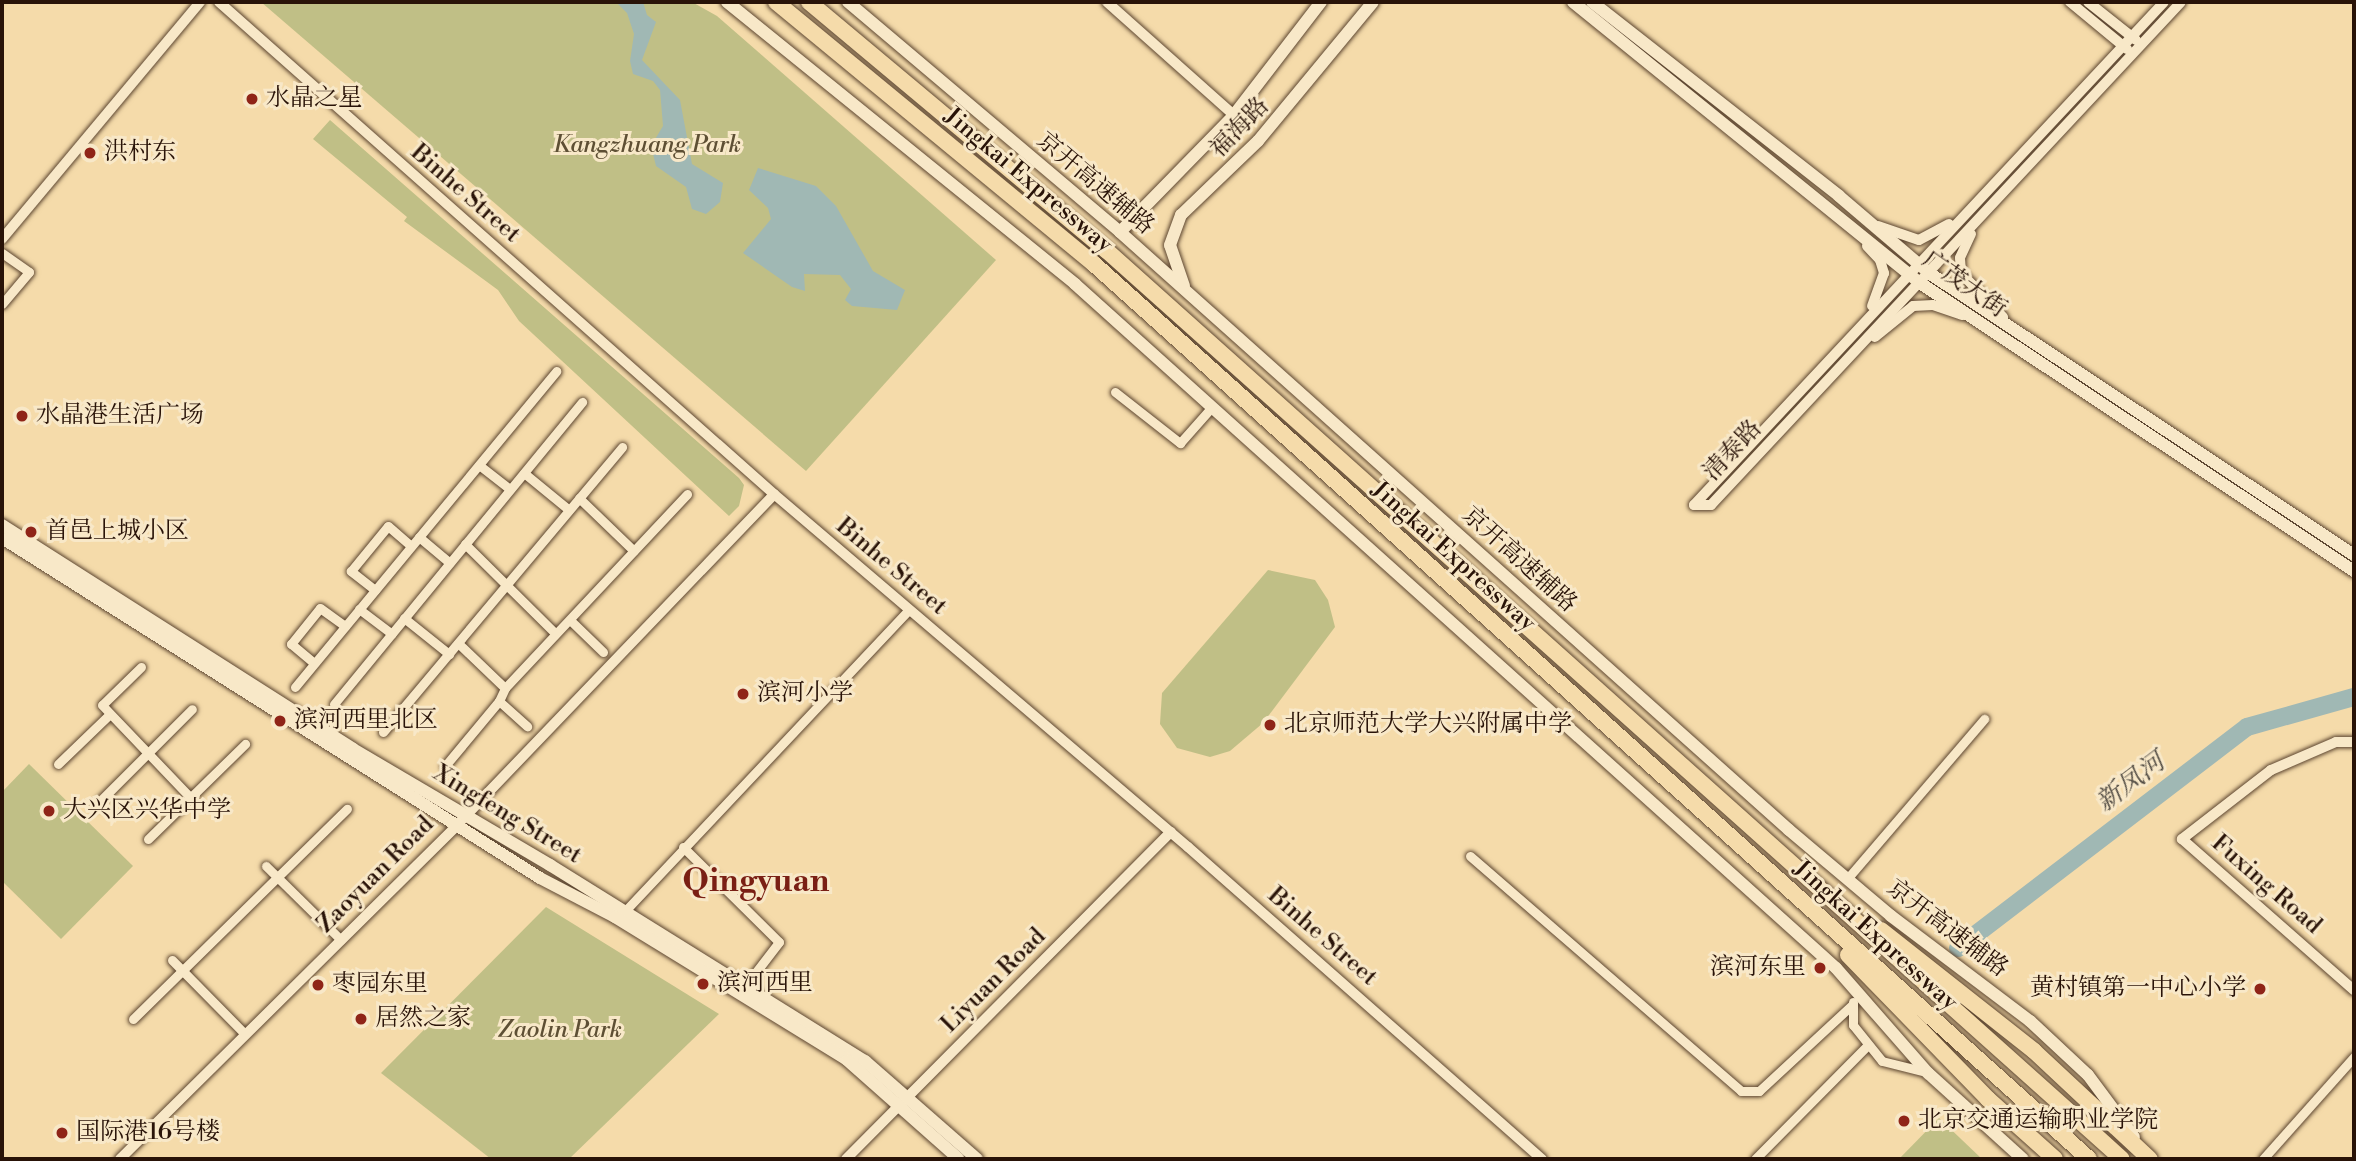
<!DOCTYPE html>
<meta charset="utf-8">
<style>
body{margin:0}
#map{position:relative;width:2356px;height:1161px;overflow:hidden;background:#f5dbaa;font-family:"Libre Bodoni","Noto Serif SC",serif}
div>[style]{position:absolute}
.green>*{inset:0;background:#c0bf86}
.water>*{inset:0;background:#a0b8b4}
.river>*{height:18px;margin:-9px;padding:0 9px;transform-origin:9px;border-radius:9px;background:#a0b8b4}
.roads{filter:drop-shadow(0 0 2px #5c4530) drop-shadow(0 0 2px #5c4530)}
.minor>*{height:9px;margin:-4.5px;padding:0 4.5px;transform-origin:4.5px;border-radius:4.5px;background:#f8e8c8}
.tertiary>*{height:10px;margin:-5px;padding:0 5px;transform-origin:5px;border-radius:5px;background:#f8e8c8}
.secondary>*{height:12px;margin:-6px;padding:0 6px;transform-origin:6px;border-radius:6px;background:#f8e8c8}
.motorway>*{height:16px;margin:-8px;padding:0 8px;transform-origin:8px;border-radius:8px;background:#f5dbaa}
.dots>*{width:19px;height:19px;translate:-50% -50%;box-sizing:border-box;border:4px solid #f8e8c8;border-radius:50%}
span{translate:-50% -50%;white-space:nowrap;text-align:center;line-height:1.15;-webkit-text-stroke:6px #f8e8c8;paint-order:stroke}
.poi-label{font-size:24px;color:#291308}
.left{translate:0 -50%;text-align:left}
.right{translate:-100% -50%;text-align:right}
.street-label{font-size:24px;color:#291308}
.park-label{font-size:24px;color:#5e4f34;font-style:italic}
.water-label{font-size:26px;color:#534d44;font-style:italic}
.district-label{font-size:32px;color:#7a1f14;font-weight:700}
.frame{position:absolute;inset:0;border:4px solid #291308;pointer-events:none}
</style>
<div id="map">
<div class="green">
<i style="clip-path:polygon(261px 2px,692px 2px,717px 16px,996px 260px,806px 471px)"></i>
<i style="clip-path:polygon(330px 120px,739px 478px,744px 485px,739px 506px,729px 516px,519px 321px,498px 290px,404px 221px,407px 217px,313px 139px)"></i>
<i style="clip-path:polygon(1268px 570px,1315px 580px,1328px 600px,1335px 627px,1263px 723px,1230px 751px,1210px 757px,1177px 748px,1160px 724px,1162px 693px)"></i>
<i style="clip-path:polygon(29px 764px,133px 866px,61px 939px,2px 881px,2px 792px)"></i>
<i style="clip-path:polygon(546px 907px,719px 1014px,569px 1159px,491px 1159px,381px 1073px)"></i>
<i style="clip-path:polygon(1939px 1118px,1982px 1159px,1899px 1159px)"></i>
</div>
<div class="water">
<i style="clip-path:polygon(616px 2px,643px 2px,647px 15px,656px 22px,642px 60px,680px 100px,692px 164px,723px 183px,720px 202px,706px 214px,692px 209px,686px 187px,656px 166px,651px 146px,663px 126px,660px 90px,653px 81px,633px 74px,630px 61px,634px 34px,627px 13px)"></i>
<i style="clip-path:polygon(758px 168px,816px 186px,836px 206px,873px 271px,905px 290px,897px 310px,852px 306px,845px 300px,851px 289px,840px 275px,804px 274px,805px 291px,792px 287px,743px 253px,771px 219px,768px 208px,749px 190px)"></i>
</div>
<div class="river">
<i style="left:1958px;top:948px;width:364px;rotate:-37.4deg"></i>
<i style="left:2247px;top:727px;width:111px;rotate:-15.7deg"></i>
</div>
<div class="roads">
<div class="minor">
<i style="left:2px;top:253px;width:33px;rotate:35deg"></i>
<i style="left:29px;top:272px;width:42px;rotate:130.2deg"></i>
<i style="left:1115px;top:392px;width:83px;rotate:38.1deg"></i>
<i style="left:1180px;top:443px;width:48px;rotate:-48.4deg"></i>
<i style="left:479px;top:465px;width:39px;rotate:38deg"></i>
<i style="left:524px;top:473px;width:58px;rotate:39.4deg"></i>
<i style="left:579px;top:498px;width:76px;rotate:43.9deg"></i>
<i style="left:419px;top:537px;width:40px;rotate:40deg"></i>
<i style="left:465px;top:544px;width:127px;rotate:44.7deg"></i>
<i style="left:375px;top:590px;width:31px;rotate:-142deg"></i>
<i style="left:351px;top:571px;width:58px;rotate:-50.6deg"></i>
<i style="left:388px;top:526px;width:30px;rotate:41deg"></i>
<i style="left:359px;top:609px;width:41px;rotate:37.1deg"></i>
<i style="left:404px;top:618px;width:58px;rotate:38.7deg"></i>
<i style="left:570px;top:620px;width:46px;rotate:44.1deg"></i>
<i style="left:458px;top:643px;width:65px;rotate:43.8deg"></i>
<i style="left:314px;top:663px;width:30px;rotate:-140deg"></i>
<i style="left:291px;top:644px;width:46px;rotate:-51.1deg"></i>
<i style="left:320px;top:608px;width:31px;rotate:36deg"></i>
<i style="left:141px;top:667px;width:54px;rotate:135.7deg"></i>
<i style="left:102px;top:705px;width:127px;rotate:46.3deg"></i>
<i style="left:295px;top:687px;width:410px;rotate:-50.4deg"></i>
<i style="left:499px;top:701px;width:38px;rotate:42deg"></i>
<i style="left:334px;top:704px;width:391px;rotate:-50.6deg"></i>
<i style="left:383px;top:732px;width:372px;rotate:-50deg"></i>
<i style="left:58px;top:764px;width:72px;rotate:-43.9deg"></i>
<i style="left:445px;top:766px;width:85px;rotate:-50.3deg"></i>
<i style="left:499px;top:701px;width:14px;rotate:-65deg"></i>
<i style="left:505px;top:688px;width:266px;rotate:-46.8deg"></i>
<i style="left:95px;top:806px;width:137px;rotate:-45deg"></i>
<i style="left:148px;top:839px;width:136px;rotate:-44.4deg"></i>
<i style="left:683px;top:847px;width:135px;rotate:44.7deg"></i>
<i style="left:779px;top:942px;width:54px;rotate:127.5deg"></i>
<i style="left:1470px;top:856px;width:359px;rotate:40.9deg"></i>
<i style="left:1741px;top:1091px;width:18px"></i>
<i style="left:1759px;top:1091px;width:128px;rotate:-42.8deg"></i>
<i style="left:266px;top:866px;width:105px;rotate:44.6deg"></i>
<i style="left:1847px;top:879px;width:211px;rotate:-49.4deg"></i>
<i style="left:625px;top:911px;width:414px;rotate:-46.7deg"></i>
<i style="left:172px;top:960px;width:104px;rotate:45.4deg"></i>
<i style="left:1853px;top:1002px;width:23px;rotate:90deg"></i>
<i style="left:1853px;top:1025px;width:46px;rotate:51.1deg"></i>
<i style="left:1882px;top:1061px;width:45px;rotate:14deg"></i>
<i style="left:133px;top:1019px;width:300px;rotate:-44.5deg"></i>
<i style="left:1755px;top:1159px;width:159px;rotate:-45.3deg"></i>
<i style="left:2263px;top:1159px;width:137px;rotate:-48.3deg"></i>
</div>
<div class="tertiary">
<i style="left:219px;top:2px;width:742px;rotate:41.56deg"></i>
<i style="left:774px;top:494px;width:544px;rotate:40.45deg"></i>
<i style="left:1188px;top:847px;width:472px;rotate:41.4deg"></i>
<i style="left:1107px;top:2px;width:170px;rotate:41.7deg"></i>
<i style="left:2070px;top:2px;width:74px;rotate:39.5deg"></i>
<i style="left:2088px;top:2px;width:61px;rotate:38.4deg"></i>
<i style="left:1878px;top:226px;width:43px;rotate:18.9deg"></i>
<i style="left:1919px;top:240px;width:34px;rotate:-28deg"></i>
<i style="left:1971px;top:234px;width:26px;rotate:115deg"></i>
<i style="left:1960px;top:258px;width:15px;rotate:86deg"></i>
<i style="left:1961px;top:273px;width:61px;rotate:46.3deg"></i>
<i style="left:2px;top:239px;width:309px;rotate:-50.1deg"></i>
<i style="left:1867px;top:246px;width:19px;rotate:47deg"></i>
<i style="left:1880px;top:260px;width:14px;rotate:73deg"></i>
<i style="left:1884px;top:273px;width:35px;rotate:110deg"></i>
<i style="left:1875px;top:337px;width:49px;rotate:-39.2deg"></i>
<i style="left:1913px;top:306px;width:20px;rotate:-3deg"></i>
<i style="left:1933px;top:305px;width:31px;rotate:19deg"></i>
<i style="left:1694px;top:505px;width:17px"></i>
<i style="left:1711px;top:505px;width:688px;rotate:-46.94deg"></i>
<i style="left:1694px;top:505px;width:688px;rotate:-46.94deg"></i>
<i style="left:2354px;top:742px;width:18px;rotate:180deg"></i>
<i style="left:2336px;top:742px;width:71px;rotate:156.7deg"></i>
<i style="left:2271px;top:770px;width:113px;rotate:142.2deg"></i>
<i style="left:2182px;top:839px;width:229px;rotate:41.3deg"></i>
<i style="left:120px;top:1159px;width:474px;rotate:-44.7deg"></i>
<i style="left:457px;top:825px;width:458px;rotate:-46.2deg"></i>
<i style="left:846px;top:1159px;width:461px;rotate:-45.2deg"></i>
</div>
<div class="secondary">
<i style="left:727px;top:2px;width:448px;rotate:39deg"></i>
<i style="left:1075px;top:284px;width:1023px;rotate:41.95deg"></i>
<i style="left:1836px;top:968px;width:140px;rotate:48.8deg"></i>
<i style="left:1928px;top:1073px;width:128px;rotate:42.2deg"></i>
<i style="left:848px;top:2px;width:356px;rotate:40.2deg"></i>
<i style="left:1120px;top:232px;width:897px;rotate:41.79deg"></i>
<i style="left:1789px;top:830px;width:133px;rotate:40.1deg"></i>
<i style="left:1891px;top:916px;width:174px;rotate:37.1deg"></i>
<i style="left:2030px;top:1021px;width:79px;rotate:43deg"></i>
<i style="left:2088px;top:1075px;width:77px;rotate:53.4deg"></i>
<i style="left:1573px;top:2px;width:447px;rotate:39deg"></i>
<i style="left:1920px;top:283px;width:521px;rotate:33.57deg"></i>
<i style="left:1592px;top:2px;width:314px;rotate:38.1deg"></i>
<i style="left:1839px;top:196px;width:118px;rotate:40.5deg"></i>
<i style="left:1929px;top:273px;width:510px;rotate:33.57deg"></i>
<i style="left:1120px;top:232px;width:163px;rotate:-45.7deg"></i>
<i style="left:1234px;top:115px;width:143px;rotate:-52.4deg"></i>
<i style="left:1184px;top:286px;width:43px;rotate:-108.9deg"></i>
<i style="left:1170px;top:245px;width:32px;rotate:-70deg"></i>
<i style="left:1181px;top:215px;width:107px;rotate:-43.9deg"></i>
<i style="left:1258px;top:141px;width:180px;rotate:-50.4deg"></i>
<i style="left:2px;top:525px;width:416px;rotate:32.5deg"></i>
<i style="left:353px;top:749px;width:229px;rotate:30.5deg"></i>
<i style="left:550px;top:865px;width:371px;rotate:31.9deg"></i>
<i style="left:865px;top:1061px;width:149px;rotate:41.2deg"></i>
<i style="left:2px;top:538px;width:636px;rotate:32.29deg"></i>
<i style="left:540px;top:878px;width:85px;rotate:27.5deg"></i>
<i style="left:615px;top:917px;width:273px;rotate:31.6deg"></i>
<i style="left:847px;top:1060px;width:149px;rotate:41.5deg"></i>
</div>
<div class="motorway">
<i style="left:776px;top:2px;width:412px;rotate:39.5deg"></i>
<i style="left:1094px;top:264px;width:1338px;rotate:41.97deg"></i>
<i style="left:809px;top:2px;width:387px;rotate:39.9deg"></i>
<i style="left:1106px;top:250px;width:1363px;rotate:41.82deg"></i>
<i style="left:1881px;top:930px;width:195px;rotate:38.3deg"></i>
<i style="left:2034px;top:1051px;width:158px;rotate:43deg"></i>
<i style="left:1848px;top:955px;width:201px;rotate:45.8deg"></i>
<i style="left:1988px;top:1099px;width:90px;rotate:41.8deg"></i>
</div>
</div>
<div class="dots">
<i style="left:252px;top:99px;background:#8f2418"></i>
<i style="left:90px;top:153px;background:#8f2418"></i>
<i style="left:22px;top:416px;background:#8f2418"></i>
<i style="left:31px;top:532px;background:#8f2418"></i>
<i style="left:743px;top:694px;background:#8f2418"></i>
<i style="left:280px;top:721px;background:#8f2418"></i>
<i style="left:1270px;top:725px;background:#8f2418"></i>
<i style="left:49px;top:811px;background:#8f2418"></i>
<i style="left:1820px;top:968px;background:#8f2418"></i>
<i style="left:703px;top:984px;background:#8f2418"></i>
<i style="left:318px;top:985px;background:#8f2418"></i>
<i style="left:2260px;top:989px;background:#8f2418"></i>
<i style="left:361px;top:1019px;background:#8f2418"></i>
<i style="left:1904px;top:1121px;background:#8f2418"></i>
<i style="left:62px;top:1133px;background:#8f2418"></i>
</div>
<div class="poi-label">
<span class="left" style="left:266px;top:99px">水晶之星</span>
<span class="left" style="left:104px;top:153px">洪村东</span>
<span class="left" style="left:36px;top:416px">水晶港生活广场</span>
<span class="left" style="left:45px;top:532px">首邑上城小区</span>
<span class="left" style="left:757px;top:694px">滨河小学</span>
<span class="left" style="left:294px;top:721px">滨河西里北区</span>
<span class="left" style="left:1284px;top:725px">北京师范大学大兴附属中学</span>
<span class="left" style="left:63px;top:811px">大兴区兴华中学</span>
<span class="right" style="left:1806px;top:968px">滨河东里</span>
<span class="left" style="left:717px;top:984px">滨河西里</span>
<span class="left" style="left:332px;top:985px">枣园东里</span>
<span class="right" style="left:2246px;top:989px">黄村镇第一中心小学</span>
<span class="left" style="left:375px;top:1019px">居然之家</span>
<span class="left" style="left:1918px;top:1121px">北京交通运输职业学院</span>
<span class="left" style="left:76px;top:1133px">国际港16号楼</span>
</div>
<div class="street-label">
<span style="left:1240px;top:128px;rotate:-46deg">福海路</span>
<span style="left:1028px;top:181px;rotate:40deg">Jingkai Expressway</span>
<span style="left:1095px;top:184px;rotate:40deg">京开高速辅路</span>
<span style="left:465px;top:194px;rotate:41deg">Binhe Street</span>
<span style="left:1964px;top:285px;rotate:35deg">广茂大街</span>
<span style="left:1733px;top:451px;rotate:-47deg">清泰路</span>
<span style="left:1453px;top:557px;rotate:42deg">Jingkai Expressway</span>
<span style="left:1519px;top:560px;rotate:42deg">京开高速辅路</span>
<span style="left:891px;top:567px;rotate:40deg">Binhe Street</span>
<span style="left:507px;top:815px;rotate:31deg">Xingfeng Street</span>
<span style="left:376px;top:875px;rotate:-45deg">Zaoyuan Road</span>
<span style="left:2266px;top:885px;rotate:41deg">Fuxing Road</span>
<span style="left:1947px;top:929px;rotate:37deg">京开高速辅路</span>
<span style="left:1875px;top:936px;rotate:42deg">Jingkai Expressway</span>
<span style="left:1322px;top:937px;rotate:41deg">Binhe Street</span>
<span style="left:994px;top:981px;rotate:-45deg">Liyuan Road</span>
</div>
<div class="park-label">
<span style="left:647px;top:146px">Kangzhuang Park</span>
<span style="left:560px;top:1031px">Zaolin Park</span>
</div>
<div class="water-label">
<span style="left:2131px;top:783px;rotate:-37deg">新凤河</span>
</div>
<div class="district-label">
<span style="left:756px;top:881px">Qingyuan</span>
</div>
<div class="frame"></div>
</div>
